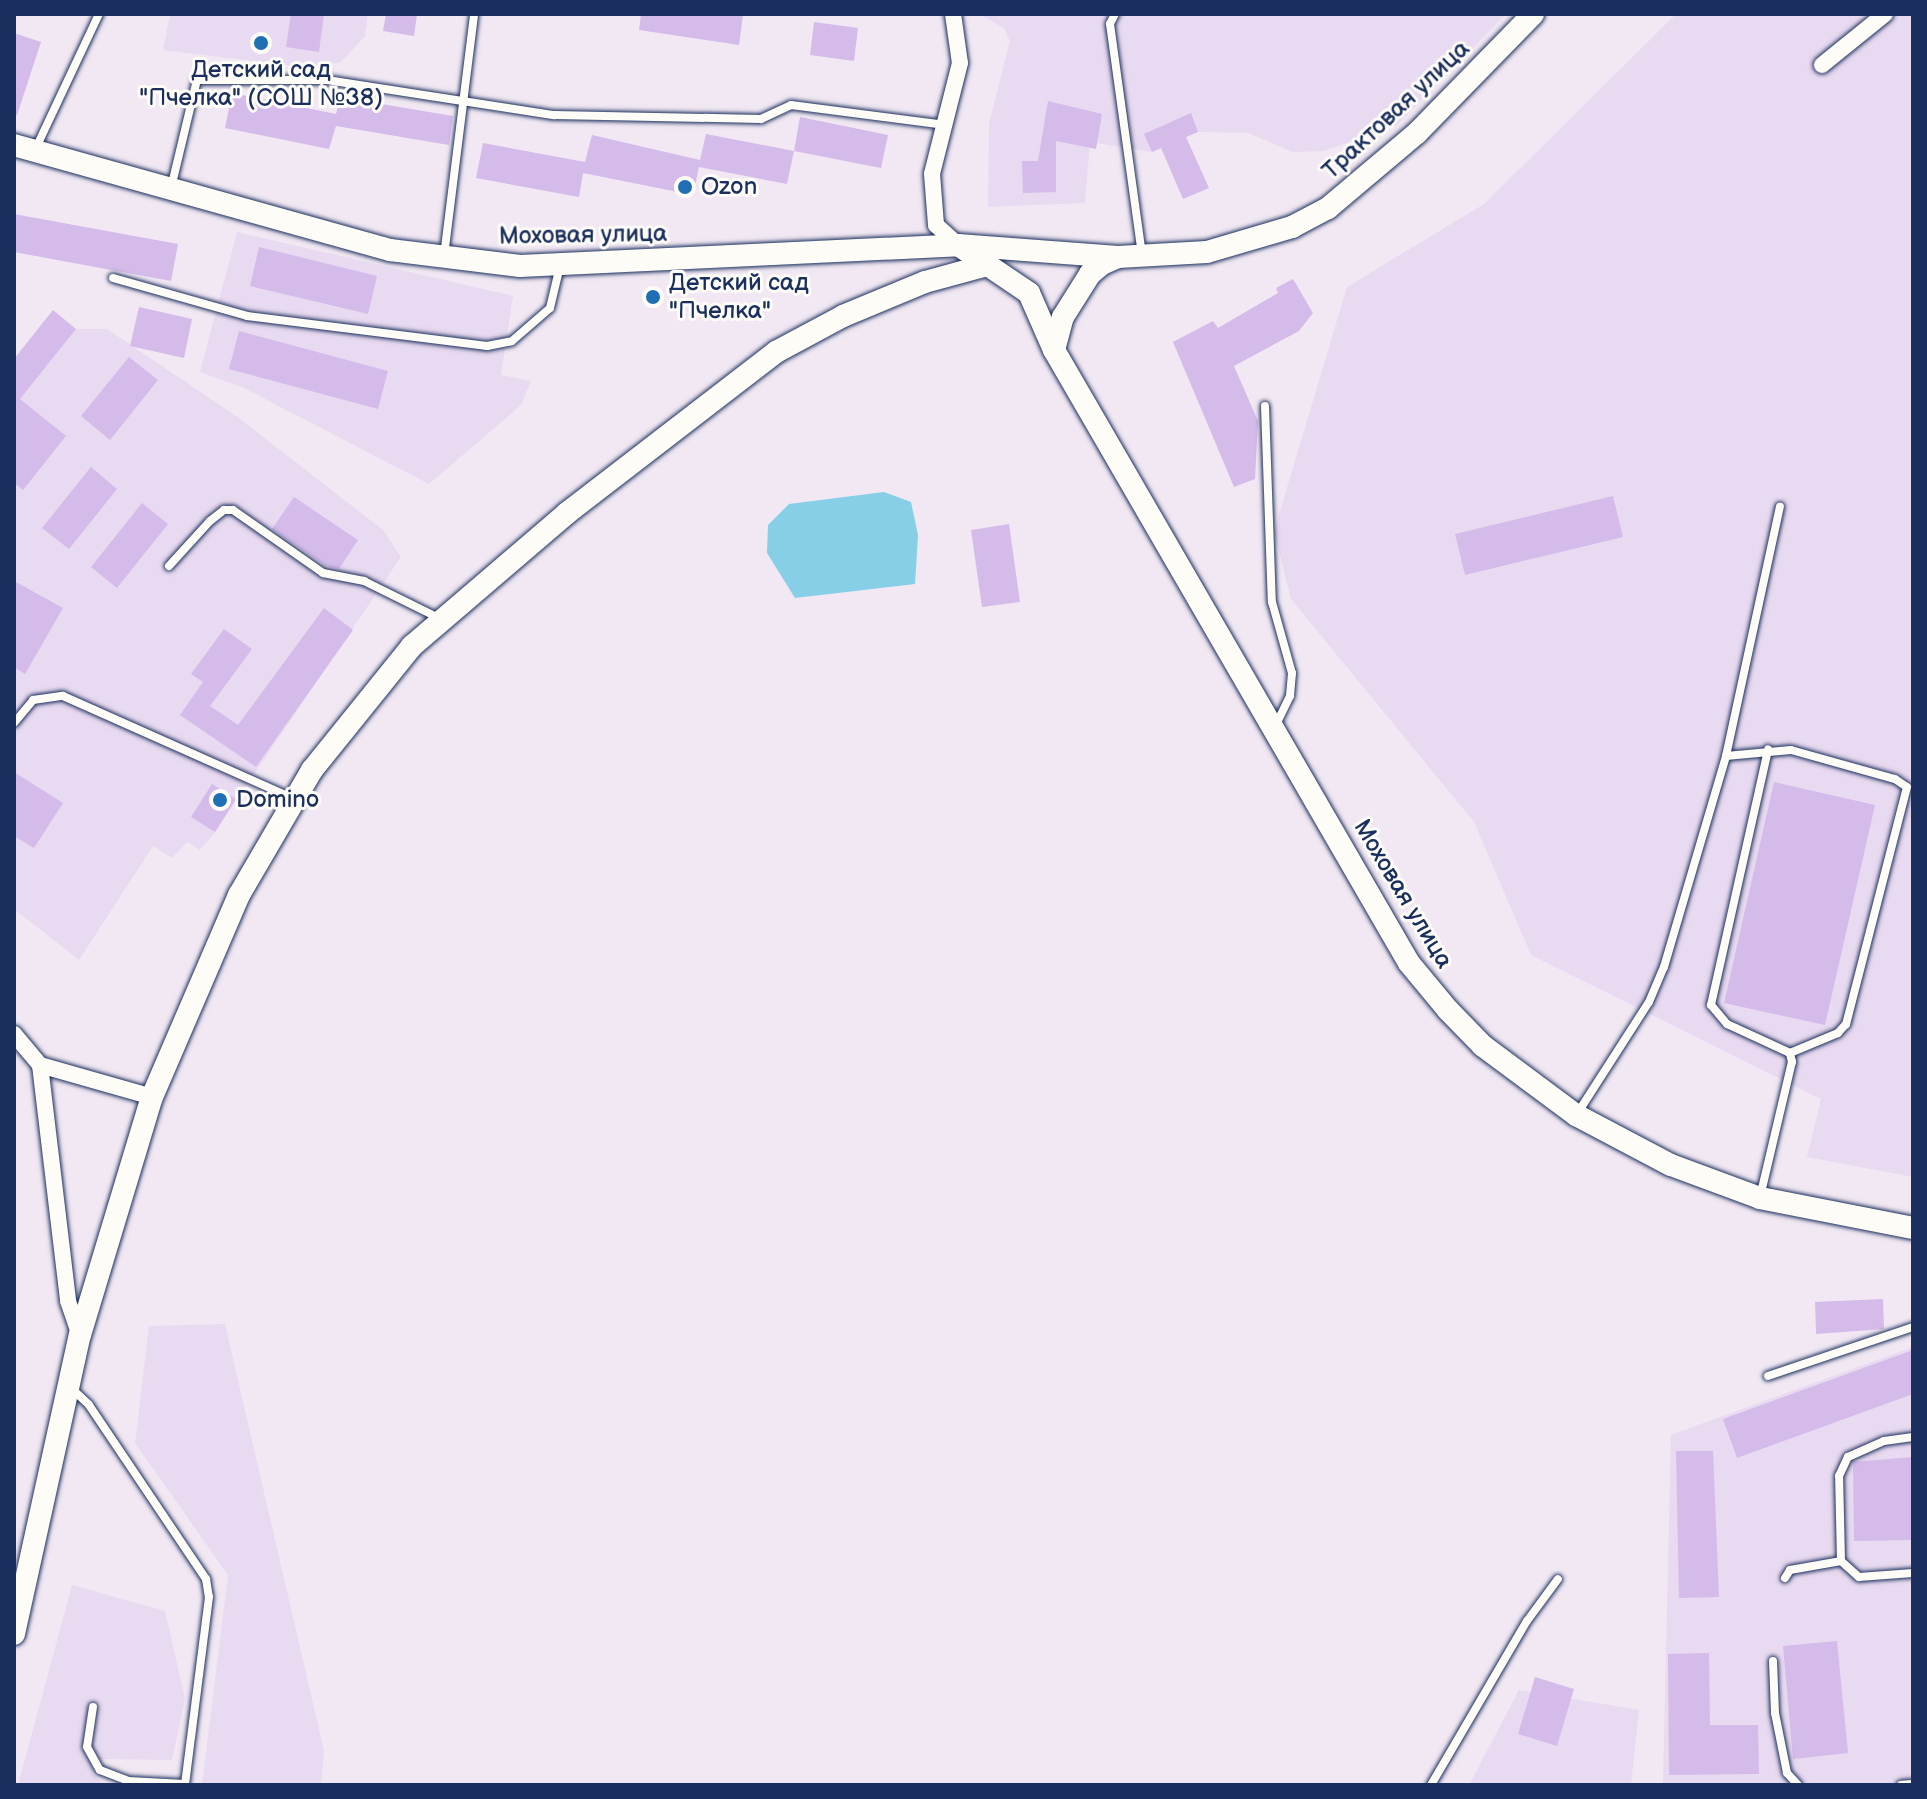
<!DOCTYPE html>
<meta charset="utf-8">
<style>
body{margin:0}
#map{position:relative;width:1927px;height:1799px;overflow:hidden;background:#f1e8f3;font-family:"Balsamiq Sans",sans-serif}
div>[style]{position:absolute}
.built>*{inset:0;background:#e8daf0}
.water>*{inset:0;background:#86cfe7}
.building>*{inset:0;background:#d4bbea}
.roads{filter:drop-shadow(0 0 2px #1b2f5e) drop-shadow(0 0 2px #1b2f5e)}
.lane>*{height:8px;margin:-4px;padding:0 4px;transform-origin:4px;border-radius:4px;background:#fdfcf7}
.street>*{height:16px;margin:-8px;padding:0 8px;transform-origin:8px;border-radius:8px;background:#fdfcf7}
.secondary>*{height:22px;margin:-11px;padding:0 11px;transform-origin:11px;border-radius:11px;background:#fdfcf7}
.dots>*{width:22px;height:22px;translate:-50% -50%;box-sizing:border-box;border:4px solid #fdfcf7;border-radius:50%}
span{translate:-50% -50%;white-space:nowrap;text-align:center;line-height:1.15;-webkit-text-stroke:6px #fdfcf7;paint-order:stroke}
.poi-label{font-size:24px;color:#1b2f5e}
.left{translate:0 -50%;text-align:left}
.street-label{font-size:24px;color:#1b2f5e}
.frame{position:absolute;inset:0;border:16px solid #1b2f5e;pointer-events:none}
</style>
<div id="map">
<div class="built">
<i style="clip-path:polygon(170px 14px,368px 14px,365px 36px,341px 62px,311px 68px,163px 50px)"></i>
<i style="clip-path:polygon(979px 14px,1506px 14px,1396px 126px,1324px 151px,1292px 152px,1249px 133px,1198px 132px,1152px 152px,1090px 142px,1085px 203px,988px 207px,989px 124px,1010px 41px,1004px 28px)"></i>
<i style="clip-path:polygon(1676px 14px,1913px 14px,1913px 1177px,1807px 1157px,1821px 1099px,1531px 955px,1474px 822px,1291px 599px,1274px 531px,1347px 287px,1484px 204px)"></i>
<i style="clip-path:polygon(237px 232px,513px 296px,501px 375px,531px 381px,521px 405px,429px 484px,244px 388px,200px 372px)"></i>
<i style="clip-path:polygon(76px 329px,107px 329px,239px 418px,383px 530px,401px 557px,215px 832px,200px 850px,187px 842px,172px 858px,153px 846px,79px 960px,14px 909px,14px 406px)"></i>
<i style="clip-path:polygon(225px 1324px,324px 1751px,321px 1785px,202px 1785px,228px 1575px,135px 1443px,149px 1326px)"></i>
<i style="clip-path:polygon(1913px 1347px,1913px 1785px,1663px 1785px,1671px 1435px)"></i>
<i style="clip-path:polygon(72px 1585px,165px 1611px,185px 1699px,172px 1760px,103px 1759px,91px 1772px,104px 1785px,18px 1785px)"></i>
<i style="clip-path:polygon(1519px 1690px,1639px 1710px,1631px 1785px,1469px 1785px)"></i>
</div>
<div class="water">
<i style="clip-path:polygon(884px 492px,911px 502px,918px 535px,915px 584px,795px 598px,767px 553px,768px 525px,789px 504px)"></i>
</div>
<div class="building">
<i style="clip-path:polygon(291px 14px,324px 14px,319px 52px,286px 47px)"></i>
<i style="clip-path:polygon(386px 14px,417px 14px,414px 36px,383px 31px)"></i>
<i style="clip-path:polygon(641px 14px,743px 15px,739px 45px,639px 30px)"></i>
<i style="clip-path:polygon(814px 22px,858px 28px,854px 61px,810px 55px)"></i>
<i style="clip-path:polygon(14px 33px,41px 42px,17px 115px,14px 115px)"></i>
<i style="clip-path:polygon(232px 93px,336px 114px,340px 97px,453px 116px,449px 145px,336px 126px,329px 149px,225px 128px)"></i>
<i style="clip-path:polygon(1048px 101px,1102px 114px,1096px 149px,1056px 141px,1056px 192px,1023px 193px,1022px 161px,1038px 161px)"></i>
<i style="clip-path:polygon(1191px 113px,1198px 132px,1186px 137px,1209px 188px,1183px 199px,1161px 148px,1152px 152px,1144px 134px)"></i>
<i style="clip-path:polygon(800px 117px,888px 135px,881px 168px,794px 151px)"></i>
<i style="clip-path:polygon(706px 134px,794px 151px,787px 184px,699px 167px,693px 195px,583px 173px,579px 197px,476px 178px,483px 143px,585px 162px,592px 135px,700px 160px)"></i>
<i style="clip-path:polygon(14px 214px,178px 244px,171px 281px,14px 252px)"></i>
<i style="clip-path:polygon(259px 247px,377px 276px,368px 314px,250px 286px)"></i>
<i style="clip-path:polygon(1293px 279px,1313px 313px,1299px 331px,1234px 366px,1258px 421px,1255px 479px,1234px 487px,1173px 342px,1213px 321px,1218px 328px,1278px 293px,1276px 288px)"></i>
<i style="clip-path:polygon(139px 307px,192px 319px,184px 358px,130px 346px)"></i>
<i style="clip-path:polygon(53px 310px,76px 329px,20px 399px,66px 436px,23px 490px,14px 483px,14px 359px)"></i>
<i style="clip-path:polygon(239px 331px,388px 371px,378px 409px,229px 369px)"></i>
<i style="clip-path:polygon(129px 357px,158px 380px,110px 440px,81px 416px)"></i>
<i style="clip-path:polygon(91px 467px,117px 489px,69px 549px,42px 528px)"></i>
<i style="clip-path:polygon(1613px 496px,1623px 537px,1465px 575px,1455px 534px)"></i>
<i style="clip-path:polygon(294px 497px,358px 540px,339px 569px,326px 566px,272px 529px)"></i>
<i style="clip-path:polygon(142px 503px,168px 524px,117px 588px,91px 567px)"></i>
<i style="clip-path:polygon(1009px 524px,1020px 602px,982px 607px,971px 530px)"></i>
<i style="clip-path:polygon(14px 581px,63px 608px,25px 674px,14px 667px)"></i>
<i style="clip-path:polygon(324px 608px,353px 630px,256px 767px,180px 715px,203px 682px,191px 674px,224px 629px,252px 649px,210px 706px,238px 725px)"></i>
<i style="clip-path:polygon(14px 772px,63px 803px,34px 848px,14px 836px)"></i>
<i style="clip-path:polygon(1774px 782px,1875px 805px,1825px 1025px,1724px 1003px)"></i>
<i style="clip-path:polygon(212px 784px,236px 799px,215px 832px,191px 817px)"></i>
<i style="clip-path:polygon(1883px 1299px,1884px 1329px,1816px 1334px,1815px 1302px)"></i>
<i style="clip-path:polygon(1913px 1350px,1913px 1394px,1737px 1458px,1723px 1419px)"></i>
<i style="clip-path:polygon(1676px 1451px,1713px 1451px,1719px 1597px,1679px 1598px)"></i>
<i style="clip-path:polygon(1913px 1457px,1913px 1540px,1854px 1541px,1853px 1462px)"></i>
<i style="clip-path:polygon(1837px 1641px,1848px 1753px,1793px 1759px,1783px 1646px)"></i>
<i style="clip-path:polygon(1709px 1653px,1710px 1725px,1758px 1725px,1759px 1774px,1669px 1775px,1668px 1654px)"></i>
<i style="clip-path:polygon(1535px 1677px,1574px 1689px,1557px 1746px,1518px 1734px)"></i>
</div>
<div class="roads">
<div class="lane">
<i style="left:1115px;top:14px;width:11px;rotate:117deg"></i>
<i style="left:1110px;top:24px;width:233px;rotate:82.1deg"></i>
<i style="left:35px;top:150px;width:150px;rotate:-64.8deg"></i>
<i style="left:171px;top:188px;width:111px;rotate:-76.5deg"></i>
<i style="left:197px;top:80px;width:130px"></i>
<i style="left:327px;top:80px;width:230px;rotate:8.8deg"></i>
<i style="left:554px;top:115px;width:207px;rotate:1.1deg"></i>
<i style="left:761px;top:119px;width:33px;rotate:-25deg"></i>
<i style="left:791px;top:105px;width:154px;rotate:7.4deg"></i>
<i style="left:444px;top:256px;width:244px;rotate:-82.9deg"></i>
<i style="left:113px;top:278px;width:139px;rotate:15.8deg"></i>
<i style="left:247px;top:316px;width:242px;rotate:7.1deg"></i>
<i style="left:487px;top:346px;width:25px;rotate:-11deg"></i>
<i style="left:512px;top:341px;width:50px;rotate:-41deg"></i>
<i style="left:550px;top:308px;width:43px;rotate:-76.6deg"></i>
<i style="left:1265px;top:406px;width:196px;rotate:88deg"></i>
<i style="left:1272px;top:602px;width:74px;rotate:74.3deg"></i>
<i style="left:1292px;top:673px;width:23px;rotate:95deg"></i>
<i style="left:1290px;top:696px;width:34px;rotate:116deg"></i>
<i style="left:169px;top:566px;width:61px;rotate:-47.7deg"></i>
<i style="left:210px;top:521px;width:18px;rotate:-38deg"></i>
<i style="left:224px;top:510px;width:9px"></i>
<i style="left:233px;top:510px;width:110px;rotate:35deg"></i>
<i style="left:323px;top:573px;width:42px;rotate:11deg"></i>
<i style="left:364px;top:581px;width:84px;rotate:26.3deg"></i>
<i style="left:14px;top:723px;width:30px;rotate:-50deg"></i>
<i style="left:33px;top:700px;width:30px;rotate:-8deg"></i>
<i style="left:63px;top:696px;width:253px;rotate:24deg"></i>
<i style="left:1726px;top:756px;width:65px;rotate:-5.3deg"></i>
<i style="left:1791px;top:750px;width:108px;rotate:15.6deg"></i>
<i style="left:1895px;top:779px;width:14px;rotate:34deg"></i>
<i style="left:1907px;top:787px;width:245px;rotate:104.4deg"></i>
<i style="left:1846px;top:1024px;width:12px;rotate:132deg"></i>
<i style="left:1838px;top:1033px;width:52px;rotate:157.4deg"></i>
<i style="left:1577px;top:1114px;width:133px;rotate:-57.3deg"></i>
<i style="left:1649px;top:1002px;width:38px;rotate:-67deg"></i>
<i style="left:1664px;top:967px;width:220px;rotate:-73.6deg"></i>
<i style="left:1726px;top:756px;width:255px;rotate:-77.8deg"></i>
<i style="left:1760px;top:1197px;width:139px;rotate:-76.7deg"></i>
<i style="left:1792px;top:1062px;width:9px;rotate:-103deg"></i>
<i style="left:1790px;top:1053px;width:69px;rotate:-155.3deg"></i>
<i style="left:1727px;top:1024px;width:25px;rotate:-130deg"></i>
<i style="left:1711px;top:1005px;width:262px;rotate:-77.4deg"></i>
<i style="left:1768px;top:1376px;width:153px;rotate:-18.7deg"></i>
<i style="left:70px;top:1387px;width:26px;rotate:43deg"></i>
<i style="left:89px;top:1405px;width:210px;rotate:56.1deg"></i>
<i style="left:206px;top:1579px;width:18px;rotate:81deg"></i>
<i style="left:209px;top:1597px;width:190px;rotate:97.3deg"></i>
<i style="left:1841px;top:1561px;width:24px;rotate:42deg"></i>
<i style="left:1859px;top:1577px;width:54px;rotate:-4.2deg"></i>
<i style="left:1785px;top:1578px;width:9px;rotate:-58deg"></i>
<i style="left:1790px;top:1570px;width:52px;rotate:-10deg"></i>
<i style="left:1841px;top:1561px;width:85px;rotate:-91.3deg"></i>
<i style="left:1839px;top:1476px;width:21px;rotate:-65deg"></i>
<i style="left:1848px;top:1457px;width:39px;rotate:-24deg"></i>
<i style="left:1884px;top:1441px;width:29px;rotate:-8deg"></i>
<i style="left:1773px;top:1661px;width:52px;rotate:87.8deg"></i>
<i style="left:1775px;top:1713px;width:61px;rotate:78.7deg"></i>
<i style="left:1787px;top:1773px;width:16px;rotate:47deg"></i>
<i style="left:93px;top:1707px;width:40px;rotate:98.5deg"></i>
<i style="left:87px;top:1747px;width:26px;rotate:61deg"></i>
<i style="left:100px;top:1770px;width:30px;rotate:21deg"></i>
<i style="left:128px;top:1781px;width:57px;rotate:3deg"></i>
<i style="left:1431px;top:1785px;width:190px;rotate:-59.7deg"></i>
<i style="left:1527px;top:1621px;width:52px;rotate:-53.6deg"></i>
<i style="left:1901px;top:1785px;width:12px;rotate:-5deg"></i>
</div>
<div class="street">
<i style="left:953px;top:14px;width:49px;rotate:81.9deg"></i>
<i style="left:960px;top:63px;width:114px;rotate:104.2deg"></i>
<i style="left:932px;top:174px;width:51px;rotate:85.5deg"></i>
<i style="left:936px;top:225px;width:30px;rotate:42deg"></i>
<i style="left:1822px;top:65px;width:81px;rotate:-39deg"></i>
<i style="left:14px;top:1034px;width:40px;rotate:50deg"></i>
<i style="left:40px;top:1065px;width:238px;rotate:83.2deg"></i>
<i style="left:68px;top:1301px;width:36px;rotate:71deg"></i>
<i style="left:40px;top:1065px;width:116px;rotate:15.9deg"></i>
</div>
<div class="secondary">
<i style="left:14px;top:145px;width:390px;rotate:15.6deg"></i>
<i style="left:390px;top:250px;width:131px;rotate:7deg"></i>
<i style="left:520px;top:266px;width:439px;rotate:-2.7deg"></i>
<i style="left:958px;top:245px;width:160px;rotate:4.3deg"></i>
<i style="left:958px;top:245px;width:86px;rotate:34.1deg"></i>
<i style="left:1029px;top:293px;width:62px;rotate:66.3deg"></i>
<i style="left:1054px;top:350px;width:708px;rotate:59.92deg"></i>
<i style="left:1409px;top:963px;width:61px;rotate:50.3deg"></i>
<i style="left:1448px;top:1010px;width:50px;rotate:45.8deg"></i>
<i style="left:1483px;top:1046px;width:116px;rotate:36.6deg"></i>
<i style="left:1576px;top:1115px;width:107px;rotate:27.8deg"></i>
<i style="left:1671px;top:1165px;width:95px;rotate:20.3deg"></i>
<i style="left:1760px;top:1198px;width:156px;rotate:11.1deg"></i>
<i style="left:1054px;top:350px;width:34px;rotate:-75deg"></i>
<i style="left:1063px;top:317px;width:51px;rotate:-57.9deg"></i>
<i style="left:1090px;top:274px;width:16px;rotate:-40deg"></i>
<i style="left:1102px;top:264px;width:17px;rotate:-24deg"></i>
<i style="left:1118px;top:257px;width:89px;rotate:-3.2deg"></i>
<i style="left:1207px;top:252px;width:89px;rotate:-16.4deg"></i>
<i style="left:1292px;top:227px;width:41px;rotate:-27.8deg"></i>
<i style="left:1328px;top:208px;width:116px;rotate:-40.1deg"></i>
<i style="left:1417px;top:133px;width:166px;rotate:-45.7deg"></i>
<i style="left:14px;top:1634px;width:306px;rotate:-77.6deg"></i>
<i style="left:80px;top:1335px;width:249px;rotate:-73.2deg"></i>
<i style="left:152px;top:1097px;width:220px;rotate:-66.7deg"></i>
<i style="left:239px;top:895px;width:145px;rotate:-59.7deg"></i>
<i style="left:312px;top:770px;width:159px;rotate:-51.1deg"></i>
<i style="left:412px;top:646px;width:204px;rotate:-40.6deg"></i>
<i style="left:567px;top:513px;width:264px;rotate:-37.6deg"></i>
<i style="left:776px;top:352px;width:76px;rotate:-28.2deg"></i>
<i style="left:843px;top:316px;width:89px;rotate:-22.5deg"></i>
<i style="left:925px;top:282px;width:64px;rotate:-15.3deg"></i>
</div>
</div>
<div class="dots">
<i style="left:261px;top:43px;background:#1f6fb2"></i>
<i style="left:685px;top:187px;background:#1f6fb2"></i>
<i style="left:653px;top:297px;background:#1f6fb2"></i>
<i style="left:220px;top:800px;background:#1f6fb2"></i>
</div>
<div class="poi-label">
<span style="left:261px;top:84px">Детский сад<br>"Пчелка" (СОШ №38)</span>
<span class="left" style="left:701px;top:187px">Ozon</span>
<span class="left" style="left:669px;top:297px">Детский сад<br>"Пчелка"</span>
<span class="left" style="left:236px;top:800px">Domino</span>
</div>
<div class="street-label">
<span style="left:1396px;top:110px;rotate:-43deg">Трактовая улица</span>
<span style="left:583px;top:235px;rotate:-1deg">Моховая улица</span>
<span style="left:1403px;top:894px;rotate:59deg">Моховая улица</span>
</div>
<div class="frame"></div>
</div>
